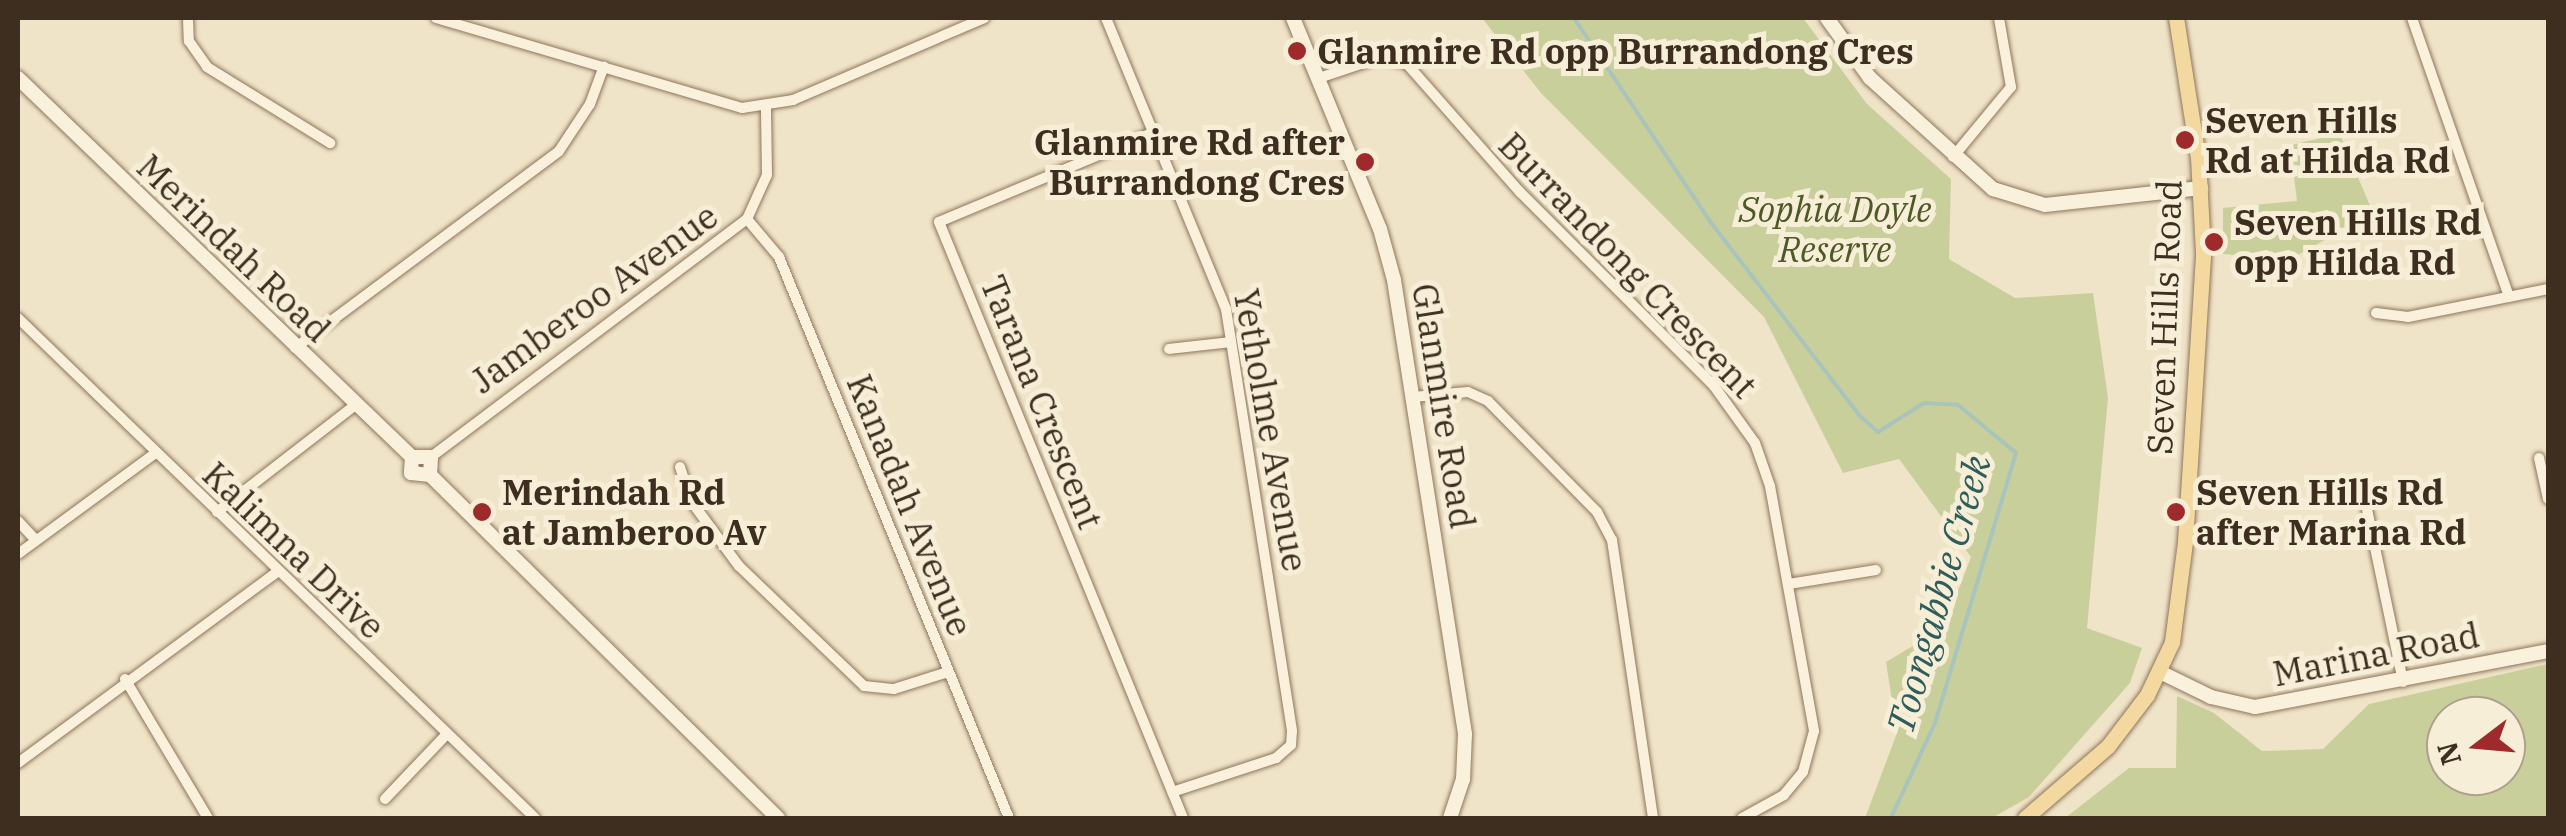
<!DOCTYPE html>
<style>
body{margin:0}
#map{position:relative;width:2566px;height:836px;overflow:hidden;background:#f0e4c8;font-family:"IBM Plex Serif",serif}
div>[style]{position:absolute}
.green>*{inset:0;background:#c9cf9b}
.stream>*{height:4px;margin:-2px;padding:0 2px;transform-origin:2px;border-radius:2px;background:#a9c4bc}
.roads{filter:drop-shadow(0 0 2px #8d765c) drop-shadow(0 0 2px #8d765c)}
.street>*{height:10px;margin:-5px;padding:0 5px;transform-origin:5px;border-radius:5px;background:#faf1dc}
.secondary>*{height:14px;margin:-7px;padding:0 7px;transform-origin:7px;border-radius:7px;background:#faf1dc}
.primary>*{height:15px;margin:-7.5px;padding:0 7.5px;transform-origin:7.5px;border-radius:7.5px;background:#f3d9a0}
.dots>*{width:28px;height:28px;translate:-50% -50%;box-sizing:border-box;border:5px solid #f7eed8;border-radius:50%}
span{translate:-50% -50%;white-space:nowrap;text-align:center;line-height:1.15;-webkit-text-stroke:10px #f7eed8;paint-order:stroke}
.poi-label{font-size:35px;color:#3d2e20;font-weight:700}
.left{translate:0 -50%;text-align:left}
.right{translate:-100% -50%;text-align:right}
.park-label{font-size:35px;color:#4d5a26;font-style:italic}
.street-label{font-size:35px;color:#3d2e20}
.water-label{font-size:38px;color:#2f5d5a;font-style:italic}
.frame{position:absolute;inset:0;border:20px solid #3d2e20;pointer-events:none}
.north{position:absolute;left:2426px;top:696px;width:100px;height:100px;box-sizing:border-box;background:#f7eed8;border:2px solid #ada18e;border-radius:50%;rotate:254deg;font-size:28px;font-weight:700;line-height:40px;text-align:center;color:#3d2e20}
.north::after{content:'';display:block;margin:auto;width:35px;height:45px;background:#9e2a2b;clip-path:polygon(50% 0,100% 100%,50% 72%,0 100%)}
</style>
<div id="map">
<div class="green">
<i style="clip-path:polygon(1482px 18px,1803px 18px,1867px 104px,1951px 179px,1949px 259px,2015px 298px,2093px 293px,2108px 398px,2087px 628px,2142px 648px,2130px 683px,2029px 797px,1992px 818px,1865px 818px,1897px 733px,1886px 662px,1944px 627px,1971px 557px,1899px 459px,1843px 473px,1764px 317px,1541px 93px)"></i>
<i style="clip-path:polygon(2340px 134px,2373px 213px,2289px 260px,2223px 254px,2223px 208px,2297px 201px,2290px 145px)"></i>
<i style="clip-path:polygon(evenodd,2548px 664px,2548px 818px,2065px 818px,2129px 768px,2176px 768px,2177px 696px,2214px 713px,2262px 751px,2323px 749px,2369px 704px,2548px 664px,2446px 716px,2506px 716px,2506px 776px,2446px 776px,2446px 716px)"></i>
</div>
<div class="stream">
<i style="left:1574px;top:18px;width:248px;rotate:56.2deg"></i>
<i style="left:1712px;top:224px;width:242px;rotate:52.4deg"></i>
<i style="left:1860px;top:416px;width:24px;rotate:42deg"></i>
<i style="left:1878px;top:432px;width:54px;rotate:-32.2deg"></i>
<i style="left:1924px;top:403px;width:34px;rotate:3deg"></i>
<i style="left:1958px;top:405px;width:75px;rotate:39.6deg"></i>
<i style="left:2016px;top:453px;width:282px;rotate:106.7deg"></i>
<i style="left:1935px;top:723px;width:105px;rotate:114.9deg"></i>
</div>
<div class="roads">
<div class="street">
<i style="left:188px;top:18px;width:23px;rotate:88deg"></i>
<i style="left:189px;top:41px;width:32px;rotate:55deg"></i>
<i style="left:207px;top:67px;width:145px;rotate:31.7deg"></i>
<i style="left:436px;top:18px;width:319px;rotate:16.4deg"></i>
<i style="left:742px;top:108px;width:52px;rotate:-8.9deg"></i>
<i style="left:793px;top:100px;width:208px;rotate:-23.2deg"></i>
<i style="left:1106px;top:18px;width:315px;rotate:67.6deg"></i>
<i style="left:1226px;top:309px;width:427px;rotate:81.1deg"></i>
<i style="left:1292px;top:731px;width:14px;rotate:94deg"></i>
<i style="left:1291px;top:745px;width:20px;rotate:139deg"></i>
<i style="left:1276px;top:758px;width:109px;rotate:161.9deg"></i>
<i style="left:2412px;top:18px;width:295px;rotate:70.8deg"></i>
<i style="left:1319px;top:78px;width:65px;rotate:-18.7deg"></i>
<i style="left:1381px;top:57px;width:27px;rotate:15deg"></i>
<i style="left:1407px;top:64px;width:171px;rotate:48.6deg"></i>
<i style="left:1520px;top:192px;width:274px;rotate:45deg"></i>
<i style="left:1714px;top:386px;width:70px;rotate:54.3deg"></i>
<i style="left:1755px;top:443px;width:46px;rotate:70.8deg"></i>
<i style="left:1770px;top:486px;width:249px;rotate:79.8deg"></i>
<i style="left:1814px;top:731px;width:42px;rotate:105deg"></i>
<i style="left:1803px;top:772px;width:30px;rotate:130deg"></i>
<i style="left:1784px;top:795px;width:48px;rotate:151.3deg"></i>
<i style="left:1154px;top:132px;width:233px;rotate:157.3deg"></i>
<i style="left:939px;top:222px;width:644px;rotate:67.74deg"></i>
<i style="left:1953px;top:157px;width:91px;rotate:-50.4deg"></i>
<i style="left:2011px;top:87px;width:70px;rotate:-99.9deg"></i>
<i style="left:747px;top:219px;width:50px;rotate:49.9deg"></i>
<i style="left:779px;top:257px;width:606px;rotate:67.71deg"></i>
<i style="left:2376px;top:313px;width:32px;rotate:7deg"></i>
<i style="left:2408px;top:317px;width:143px;rotate:-11.3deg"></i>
<i style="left:18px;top:318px;width:719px;rotate:44.04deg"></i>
<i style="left:295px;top:348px;width:329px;rotate:-36.7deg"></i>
<i style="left:559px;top:151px;width:56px;rotate:-56.6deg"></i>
<i style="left:590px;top:104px;width:40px;rotate:-69.8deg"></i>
<i style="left:1169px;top:349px;width:62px;rotate:-6.4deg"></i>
<i style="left:1413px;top:397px;width:55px;rotate:-5.2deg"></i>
<i style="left:1468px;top:392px;width:22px;rotate:24deg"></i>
<i style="left:1488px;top:401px;width:156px;rotate:45.5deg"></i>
<i style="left:1597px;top:512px;width:32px;rotate:62deg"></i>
<i style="left:1612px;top:540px;width:281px;rotate:81.6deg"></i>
<i style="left:431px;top:457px;width:396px;rotate:-37deg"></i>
<i style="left:747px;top:219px;width:48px;rotate:-65.6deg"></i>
<i style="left:767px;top:175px;width:67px;rotate:-90.9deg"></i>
<i style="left:2539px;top:458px;width:42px;rotate:77.6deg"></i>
<i style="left:680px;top:467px;width:36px;rotate:72deg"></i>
<i style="left:691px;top:501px;width:81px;rotate:53.6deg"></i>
<i style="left:739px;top:566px;width:173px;rotate:43.8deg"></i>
<i style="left:864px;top:686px;width:30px;rotate:6deg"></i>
<i style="left:894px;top:689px;width:57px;rotate:-17.5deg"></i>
<i style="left:2363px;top:490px;width:196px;rotate:78.2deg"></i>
<i style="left:217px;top:512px;width:172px;rotate:-37.7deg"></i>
<i style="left:18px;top:521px;width:26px;rotate:47deg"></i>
<i style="left:18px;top:554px;width:169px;rotate:-36.3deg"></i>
<i style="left:1789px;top:584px;width:88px;rotate:-9.1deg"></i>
<i style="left:125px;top:679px;width:162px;rotate:59.2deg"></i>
<i style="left:18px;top:763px;width:320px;rotate:-36.4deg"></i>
<i style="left:385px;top:799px;width:87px;rotate:-46.4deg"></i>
</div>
<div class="secondary">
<i style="left:1293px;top:18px;width:228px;rotate:67.6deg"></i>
<i style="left:1380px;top:229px;width:53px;rotate:74.6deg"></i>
<i style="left:1394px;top:280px;width:460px;rotate:81.1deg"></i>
<i style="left:1465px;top:734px;width:45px;rotate:92.5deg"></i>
<i style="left:1463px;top:779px;width:41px;rotate:108.4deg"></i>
<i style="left:1827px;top:18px;width:74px;rotate:54.4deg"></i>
<i style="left:1870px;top:78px;width:166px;rotate:42.1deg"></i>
<i style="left:1993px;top:189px;width:54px;rotate:17.1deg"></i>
<i style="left:2045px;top:205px;width:157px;rotate:-6.2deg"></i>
<i style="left:18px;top:78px;width:547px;rotate:43.89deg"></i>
<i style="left:412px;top:457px;width:19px"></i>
<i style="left:431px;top:457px;width:18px;rotate:93deg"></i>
<i style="left:412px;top:457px;width:16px;rotate:94deg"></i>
<i style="left:411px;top:473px;width:19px;rotate:6deg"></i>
<i style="left:430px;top:475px;width:489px;rotate:44.6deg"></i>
<i style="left:2160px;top:672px;width:57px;rotate:26.1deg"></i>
<i style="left:2211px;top:697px;width:45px;rotate:12.8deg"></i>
<i style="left:2255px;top:707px;width:298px;rotate:-10.8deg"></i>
</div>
<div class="primary">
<i style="left:2025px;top:818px;width:110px;rotate:-40.9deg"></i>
<i style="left:2108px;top:746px;width:64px;rotate:-52.6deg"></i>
<i style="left:2147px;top:695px;width:59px;rotate:-64.7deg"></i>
<i style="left:2172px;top:642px;width:101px;rotate:-82.6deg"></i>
<i style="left:2185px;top:542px;width:291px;rotate:-86.4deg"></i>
<i style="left:2203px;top:252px;width:94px;rotate:-93deg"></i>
<i style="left:2198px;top:158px;width:142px;rotate:-98.9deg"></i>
</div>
</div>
<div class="dots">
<i style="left:1297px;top:51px;background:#9e2a2b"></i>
<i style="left:2185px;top:140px;background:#9e2a2b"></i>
<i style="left:1365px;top:162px;background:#9e2a2b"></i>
<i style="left:2214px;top:242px;background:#9e2a2b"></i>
<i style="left:482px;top:512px;background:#9e2a2b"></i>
<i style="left:2176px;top:512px;background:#9e2a2b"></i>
</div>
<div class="poi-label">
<span class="left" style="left:1317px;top:51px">Glanmire Rd opp Burrandong Cres</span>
<span class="left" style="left:2205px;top:140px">Seven Hills<br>Rd at Hilda Rd</span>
<span class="right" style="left:1345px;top:162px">Glanmire Rd after<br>Burrandong Cres</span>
<span class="left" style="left:2234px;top:242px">Seven Hills Rd<br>opp Hilda Rd</span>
<span class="left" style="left:502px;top:512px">Merindah Rd<br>at Jamberoo Av</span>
<span class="left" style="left:2196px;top:512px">Seven Hills Rd<br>after Marina Rd</span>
</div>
<div class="park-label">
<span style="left:1835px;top:229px">Sophia Doyle<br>Reserve</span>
</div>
<div class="street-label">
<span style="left:234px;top:248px;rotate:44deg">Merindah Road</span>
<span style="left:1628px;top:265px;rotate:46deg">Burrandong Crescent</span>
<span style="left:594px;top:298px;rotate:-36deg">Jamberoo Avenue</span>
<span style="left:2164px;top:317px;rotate:-88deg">Seven Hills Road</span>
<span style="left:1042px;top:402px;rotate:68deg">Tarana Crescent</span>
<span style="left:1444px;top:406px;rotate:81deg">Glanmire Road</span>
<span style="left:1271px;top:430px;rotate:80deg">Yetholme Avenue</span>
<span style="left:910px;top:505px;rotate:68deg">Kanadah Avenue</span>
<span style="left:294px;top:550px;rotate:44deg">Kalimna Drive</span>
<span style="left:2376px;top:654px;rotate:-11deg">Marina Road</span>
</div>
<div class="water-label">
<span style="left:1938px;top:594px;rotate:-74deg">Toongabbie Creek</span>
</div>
<div class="frame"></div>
<div class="north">N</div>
</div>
